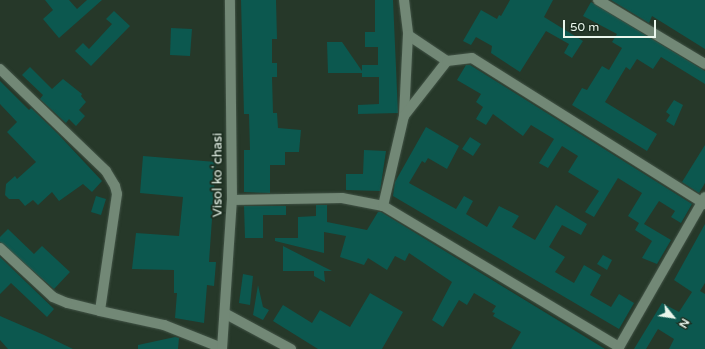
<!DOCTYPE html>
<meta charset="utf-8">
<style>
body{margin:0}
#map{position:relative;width:705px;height:349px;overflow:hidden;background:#263829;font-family:"Varela Round",sans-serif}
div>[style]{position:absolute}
.building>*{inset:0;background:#0c584f}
.roads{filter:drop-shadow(0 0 1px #425346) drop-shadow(0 0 1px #425346)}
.minor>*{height:10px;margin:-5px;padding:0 5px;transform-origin:5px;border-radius:5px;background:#728876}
span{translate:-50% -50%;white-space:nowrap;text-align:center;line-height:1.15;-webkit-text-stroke:4px #1c2e20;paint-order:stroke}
.street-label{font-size:13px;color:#eaf6ec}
.north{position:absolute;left:653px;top:297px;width:40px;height:40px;-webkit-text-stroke:3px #1c2e20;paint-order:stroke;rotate:120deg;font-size:11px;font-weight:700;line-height:16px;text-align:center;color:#eaf6ec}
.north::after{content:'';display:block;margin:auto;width:14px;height:18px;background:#eaf6ec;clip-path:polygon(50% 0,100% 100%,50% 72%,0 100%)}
.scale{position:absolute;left:563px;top:20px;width:93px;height:18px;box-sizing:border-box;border:2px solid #eaf6ec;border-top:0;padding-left:5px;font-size:12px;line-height:14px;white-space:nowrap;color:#eaf6ec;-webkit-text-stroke:3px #1c2e20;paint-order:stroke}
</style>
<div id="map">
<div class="building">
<i style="clip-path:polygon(45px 0,69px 0,77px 9px,87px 0,102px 0,59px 38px,43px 19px,53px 10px)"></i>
<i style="clip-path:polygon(241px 0,276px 0,277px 39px,272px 39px,272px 63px,277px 63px,277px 77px,272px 77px,273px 113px,277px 113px,278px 128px,301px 130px,299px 152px,285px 152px,285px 165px,270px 165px,270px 193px,244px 192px,244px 150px,250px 150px,249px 114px,244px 114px)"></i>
<i style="clip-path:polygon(375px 0,393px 0,398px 113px,358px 114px,358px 105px,379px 104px,379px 77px,362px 77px,362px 73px,328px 73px,327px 42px,342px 42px,362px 71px,362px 65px,378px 65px,378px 47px,365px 47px,365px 32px,375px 32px)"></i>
<i style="clip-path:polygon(510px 0,553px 0,544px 17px,583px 41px,572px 58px,564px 53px,569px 44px,546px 31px,520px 72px,491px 53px,492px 46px,476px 37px,471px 45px,463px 41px,481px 10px,497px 19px,499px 15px,501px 16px)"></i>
<i style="clip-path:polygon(611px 0,705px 0,705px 49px,652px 16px,649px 23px)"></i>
<i style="clip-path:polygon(591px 2px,705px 71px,705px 84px,661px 57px,653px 69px,637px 59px,630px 70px,626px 67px,605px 102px,657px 134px,647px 151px,572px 105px,582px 88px,587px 90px,602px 66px,609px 70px,622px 48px,612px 42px,617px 34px,583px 16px)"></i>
<i style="clip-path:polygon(114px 11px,130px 26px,91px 66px,75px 51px,83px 43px,89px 49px,112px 24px,106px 19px)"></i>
<i style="clip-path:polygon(171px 28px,192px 29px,190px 56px,170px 55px)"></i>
<i style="clip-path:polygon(466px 65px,470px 65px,692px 204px,681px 223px,671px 217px,675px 211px,659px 201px,644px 224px,671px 240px,657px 264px,642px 258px,652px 241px,635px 230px,639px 223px,628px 216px,642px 193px,618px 178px,594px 217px,585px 212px,599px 191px,568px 172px,578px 156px,562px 146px,548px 168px,539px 163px,554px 139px,531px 125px,523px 136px,493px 114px,486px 125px,476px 119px,483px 107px,476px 102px,481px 94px,457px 80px)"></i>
<i style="clip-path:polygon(30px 67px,52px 89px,63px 79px,82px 94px,81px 96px,86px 102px,79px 110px,85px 116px,76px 126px,69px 119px,66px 123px,40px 99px,43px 95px,22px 75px)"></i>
<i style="clip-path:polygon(0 81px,29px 110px,31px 108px,57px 133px,102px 181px,92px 192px,83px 184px,59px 201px,52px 192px,38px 205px,33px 200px,25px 206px,19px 199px,9px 199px,5px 195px,6px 184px,15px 176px,17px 179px,36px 162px,7px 132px,17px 122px,0 104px)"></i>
<i style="clip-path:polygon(674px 100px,683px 105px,674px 126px,666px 121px,670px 115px,666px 112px)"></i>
<i style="clip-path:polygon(426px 127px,459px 146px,447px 169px,428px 158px,425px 163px,422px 161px,409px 183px,456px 209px,464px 196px,473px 201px,466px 214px,487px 227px,499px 206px,519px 216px,512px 227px,535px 240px,556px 205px,587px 224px,581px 235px,562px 225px,549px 247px,565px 257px,555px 272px,574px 283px,584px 265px,601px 275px,590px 295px,611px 307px,619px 294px,634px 303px,619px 329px,393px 196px,395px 182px)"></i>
<i style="clip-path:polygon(470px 137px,481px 144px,473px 156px,462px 149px)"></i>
<i style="clip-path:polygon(705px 145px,705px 183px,699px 193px,682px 182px)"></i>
<i style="clip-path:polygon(364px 150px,386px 151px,380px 191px,346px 190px,346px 174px,363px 174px)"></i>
<i style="clip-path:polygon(143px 156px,216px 162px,209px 262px,216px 262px,214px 286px,207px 285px,204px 323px,175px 318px,177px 293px,174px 293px,174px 270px,132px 269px,136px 233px,179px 236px,183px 197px,140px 193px)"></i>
<i style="clip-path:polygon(96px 196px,106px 199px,101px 215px,91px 212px)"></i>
<i style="clip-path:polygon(316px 205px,327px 205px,327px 222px,367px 230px,378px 212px,381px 212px,605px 349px,511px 349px,521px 332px,493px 316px,495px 313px,492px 312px,496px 306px,474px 293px,467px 305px,459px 300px,443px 327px,432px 320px,452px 282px,409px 253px,405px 261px,395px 256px,387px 270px,368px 258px,364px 265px,340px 257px,346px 236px,324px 232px,324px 253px,275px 241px,275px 238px,298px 238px,298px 217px,316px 216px)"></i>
<i style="clip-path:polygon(244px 206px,286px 206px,286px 215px,263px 215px,263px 238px,245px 238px)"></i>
<i style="clip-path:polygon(705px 224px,705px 283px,700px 291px,705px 294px,705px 349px,669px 349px,674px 339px,658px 329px,646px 349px,634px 349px,662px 303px,679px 312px,692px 292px,674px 280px)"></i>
<i style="clip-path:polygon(8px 229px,34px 254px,42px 246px,70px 272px,54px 289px,0 242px,0 237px)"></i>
<i style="clip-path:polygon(283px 246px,324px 267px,332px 271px,324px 271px,325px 282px,314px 276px,314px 271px,283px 271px)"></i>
<i style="clip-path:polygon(603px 255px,612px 260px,607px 270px,597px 264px)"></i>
<i style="clip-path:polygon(0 257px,54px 309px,47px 317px,11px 283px,0 294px)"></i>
<i style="clip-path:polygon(243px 274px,253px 276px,250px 305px,239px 303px)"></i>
<i style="clip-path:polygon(258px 285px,263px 307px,269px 310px,263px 320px,253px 315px)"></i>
<i style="clip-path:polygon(370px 293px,403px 312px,382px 349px,318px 349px,273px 321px,283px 305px,312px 323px,320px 310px,350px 327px)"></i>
<i style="clip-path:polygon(0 316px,44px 335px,73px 349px,8px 349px,0 340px)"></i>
<i style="clip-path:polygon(175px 337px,179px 338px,178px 349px,138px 349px,138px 345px)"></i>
</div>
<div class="roads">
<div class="minor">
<i style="left:404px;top:0;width:35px;rotate:83deg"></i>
<i style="left:408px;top:35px;width:47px;rotate:33.7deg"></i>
<i style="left:598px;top:0;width:125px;rotate:30.9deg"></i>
<i style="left:0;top:69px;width:147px;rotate:43.9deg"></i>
<i style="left:106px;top:171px;width:17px;rotate:59deg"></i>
<i style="left:115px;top:186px;width:8px;rotate:76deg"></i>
<i style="left:117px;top:194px;width:118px;rotate:98.3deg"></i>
<i style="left:100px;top:311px;width:34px;rotate:-166deg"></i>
<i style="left:67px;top:303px;width:15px;rotate:-157deg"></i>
<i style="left:53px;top:297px;width:72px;rotate:-137.2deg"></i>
<i style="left:404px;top:116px;width:81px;rotate:-87.2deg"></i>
<i style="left:232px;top:200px;width:110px;rotate:-1deg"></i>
<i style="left:342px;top:198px;width:42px;rotate:11deg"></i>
<i style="left:100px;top:311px;width:66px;rotate:12.3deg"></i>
<i style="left:164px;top:325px;width:62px;rotate:21.6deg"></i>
<i style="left:226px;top:314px;width:74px;rotate:28.3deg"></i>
<i style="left:619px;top:347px;width:275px;rotate:-149.1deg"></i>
<i style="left:383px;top:206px;width:92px;rotate:-76.9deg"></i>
<i style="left:404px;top:116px;width:70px;rotate:-52deg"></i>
<i style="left:447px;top:61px;width:25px;rotate:-7deg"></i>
<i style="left:472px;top:58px;width:275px;rotate:32.1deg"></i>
<i style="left:222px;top:349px;width:149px;rotate:-86.2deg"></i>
<i style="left:232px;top:200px;width:200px;rotate:-90.6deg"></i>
<i style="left:618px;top:349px;width:175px;rotate:-60.2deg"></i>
</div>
</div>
<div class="street-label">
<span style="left:218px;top:175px;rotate:-90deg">Visol koʻchasi</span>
</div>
<div class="north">N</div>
<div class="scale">50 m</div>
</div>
